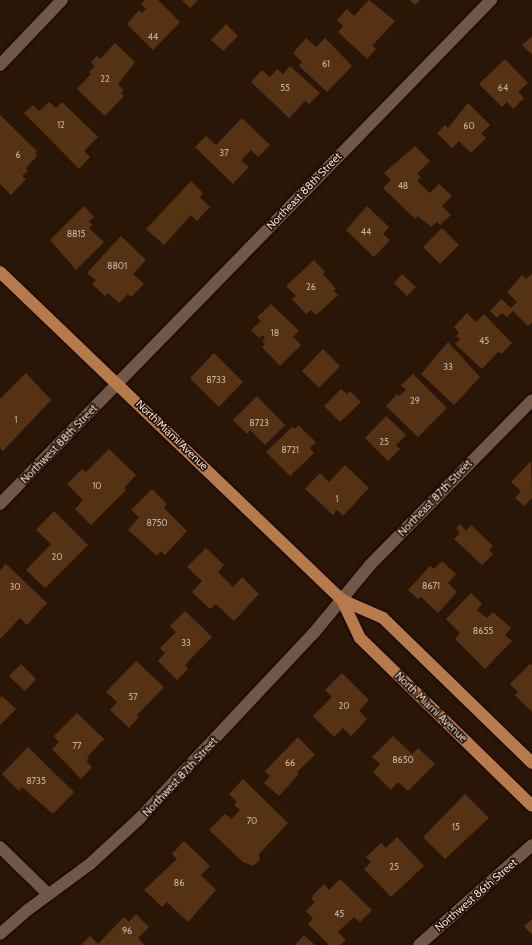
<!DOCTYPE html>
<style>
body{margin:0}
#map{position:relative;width:532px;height:945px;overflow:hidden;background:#2a1606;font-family:Cabin,sans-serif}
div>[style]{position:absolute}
.building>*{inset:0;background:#563215}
.roads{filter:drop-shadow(0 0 1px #110200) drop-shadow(0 0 1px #110200)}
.minor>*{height:12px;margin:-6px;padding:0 6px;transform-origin:6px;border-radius:6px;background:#705746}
.major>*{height:12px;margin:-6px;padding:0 6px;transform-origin:6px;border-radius:6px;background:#b77a4b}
span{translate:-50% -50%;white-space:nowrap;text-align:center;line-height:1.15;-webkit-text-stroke:3px #200d01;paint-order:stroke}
.number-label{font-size:9px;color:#c4b0a1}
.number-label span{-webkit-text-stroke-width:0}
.street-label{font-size:11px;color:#e9dad0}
</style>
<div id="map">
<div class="building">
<i style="clip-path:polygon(145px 0,158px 0,180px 22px,153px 50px,127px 24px,139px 10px,142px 13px,146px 9px,141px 4px)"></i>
<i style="clip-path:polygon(182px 0,198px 0,190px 8px)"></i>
<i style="clip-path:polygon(369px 0,395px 21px,372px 46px,376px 49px,367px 59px,338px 32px,343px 26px,337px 20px,347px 9px,354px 16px)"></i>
<i style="clip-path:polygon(410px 0,420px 0,415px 5px)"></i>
<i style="clip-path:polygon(226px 24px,238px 36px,223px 51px,211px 40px)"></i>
<i style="clip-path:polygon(532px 36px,532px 55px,522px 45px)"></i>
<i style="clip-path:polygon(306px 38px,316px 47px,325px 38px,352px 66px,327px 92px,299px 66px,302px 62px,293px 53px)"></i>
<i style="clip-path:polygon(115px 43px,135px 62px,118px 84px,124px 90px,121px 93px,124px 96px,105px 116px,77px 89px,91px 74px,89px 72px,95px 66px,91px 62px,97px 56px,100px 59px)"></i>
<i style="clip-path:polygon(505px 59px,528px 83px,518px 92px,524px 98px,513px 109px,507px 102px,502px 107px,479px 84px)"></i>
<i style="clip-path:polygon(290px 66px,320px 93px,309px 104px,305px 101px,289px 118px,251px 82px,262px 70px,270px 77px,277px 69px,283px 74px)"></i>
<i style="clip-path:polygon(49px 102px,56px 108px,62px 102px,98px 137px,84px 151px,90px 157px,79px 169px,24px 113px,33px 105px,39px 111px)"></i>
<i style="clip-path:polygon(468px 103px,490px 125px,481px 134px,486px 138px,471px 153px,459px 141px,452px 148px,437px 133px,445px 125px,448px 128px)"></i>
<i style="clip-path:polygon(0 115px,37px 151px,35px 153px,37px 156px,26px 168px,28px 171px,22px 176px,26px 179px,11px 195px,0 184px)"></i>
<i style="clip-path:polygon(242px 118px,270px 145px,258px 157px,251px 150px,241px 160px,249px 167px,233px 184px,195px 147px,206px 136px,216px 145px)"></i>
<i style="clip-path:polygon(415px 146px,430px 161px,417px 174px,421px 177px,417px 181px,430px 193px,439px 184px,452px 196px,442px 206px,451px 215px,440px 225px,437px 222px,431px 227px,418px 216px,415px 219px,383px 188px,391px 180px,384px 173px)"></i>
<i style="clip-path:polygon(191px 181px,203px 193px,200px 197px,210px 207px,197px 221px,191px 215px,164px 245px,146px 229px)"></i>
<i style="clip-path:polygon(84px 206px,94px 217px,89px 221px,92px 225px,89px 228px,104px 242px,76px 270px,50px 240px)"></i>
<i style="clip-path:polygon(367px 206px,389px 227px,383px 234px,390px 240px,374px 257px,346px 230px)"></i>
<i style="clip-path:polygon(442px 228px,459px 245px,440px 264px,423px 247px)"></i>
<i style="clip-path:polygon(121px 236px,146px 260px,133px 274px,144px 284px,131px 297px,128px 294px,119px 303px,108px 293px,105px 296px,92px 284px,96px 280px,87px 273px)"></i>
<i style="clip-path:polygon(314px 260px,325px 272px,323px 274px,336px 289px,334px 291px,338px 295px,316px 315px,311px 310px,306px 314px,292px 299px,296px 296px,286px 286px)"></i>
<i style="clip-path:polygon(532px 273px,532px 322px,528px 326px,513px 311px,507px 317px,502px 313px,497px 318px,490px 311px,501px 299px,511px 308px,517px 302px,507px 292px,522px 275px,526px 279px)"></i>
<i style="clip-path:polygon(402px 274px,416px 287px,407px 296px,394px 283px)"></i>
<i style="clip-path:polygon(271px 304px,299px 331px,293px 337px,301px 345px,280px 366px,262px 347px,265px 344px,262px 341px,265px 338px,263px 335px,259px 338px,251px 330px,261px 321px,257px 317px)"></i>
<i style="clip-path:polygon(467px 313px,476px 322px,484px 314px,512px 343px,501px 354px,498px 352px,482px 369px,455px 344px,460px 339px,456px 336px,459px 333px,454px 327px)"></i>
<i style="clip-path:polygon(448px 342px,480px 377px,454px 405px,421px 374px)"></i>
<i style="clip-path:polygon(323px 349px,340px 366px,319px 388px,302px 371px)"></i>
<i style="clip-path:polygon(214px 353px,243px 382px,219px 407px,190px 378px)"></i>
<i style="clip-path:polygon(26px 373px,51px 400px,3px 451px,0 448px,0 399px)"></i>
<i style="clip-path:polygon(413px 374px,447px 408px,418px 437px,386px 406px,397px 394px,399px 396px,406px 390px,401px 385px)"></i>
<i style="clip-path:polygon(341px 389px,347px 394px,350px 391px,361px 402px,340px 422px,324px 406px)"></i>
<i style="clip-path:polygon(257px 396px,285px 425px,265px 445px,250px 430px,247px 434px,233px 420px)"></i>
<i style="clip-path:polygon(386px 416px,406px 435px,396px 445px,400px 449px,388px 461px,365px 438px)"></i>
<i style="clip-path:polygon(298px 425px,316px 442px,310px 448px,314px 453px,290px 476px,266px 452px,292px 427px,295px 429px)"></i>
<i style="clip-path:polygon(109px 449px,136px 475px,124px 488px,126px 490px,91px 525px,75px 509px,83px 500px,67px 484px,82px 469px,86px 472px)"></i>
<i style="clip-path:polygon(531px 461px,532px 498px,524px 506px,515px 498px,521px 491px,511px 482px)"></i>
<i style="clip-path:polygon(345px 465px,369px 488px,343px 516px,337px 510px,333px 515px,305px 489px,320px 473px,329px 482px)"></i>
<i style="clip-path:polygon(152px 489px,167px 504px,164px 508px,187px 531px,165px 555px,161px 551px,157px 556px,128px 530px,139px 517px,131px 510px)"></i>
<i style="clip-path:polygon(54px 511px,88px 545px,45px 588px,26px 570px,51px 544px,36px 530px)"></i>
<i style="clip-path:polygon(460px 524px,466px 531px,471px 525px,493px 546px,489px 550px,493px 554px,482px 565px,454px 539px,460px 533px,456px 528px)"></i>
<i style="clip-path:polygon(206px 548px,224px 565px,218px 572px,233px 587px,242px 577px,259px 594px,234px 621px,216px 604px,210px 609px,192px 592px,202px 581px,187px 567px)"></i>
<i style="clip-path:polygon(442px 561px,456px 574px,448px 583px,457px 592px,438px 613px,421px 597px,418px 599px,408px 590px,430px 566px,434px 569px)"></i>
<i style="clip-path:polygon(6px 564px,47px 603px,27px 625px,20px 618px,0 639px,0 570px)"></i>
<i style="clip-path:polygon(471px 593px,482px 604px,477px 610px,487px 618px,493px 612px,511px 628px,505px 635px,512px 641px,485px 669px,455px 639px,460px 633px,446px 619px)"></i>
<i style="clip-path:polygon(185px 611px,212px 637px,185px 665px,188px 669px,177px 680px,158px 661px,165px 653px,160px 648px,176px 632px,170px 626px)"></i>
<i style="clip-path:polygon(136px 661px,164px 687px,137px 715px,139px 717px,129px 728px,110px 710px,117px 702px,106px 692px)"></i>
<i style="clip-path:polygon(21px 664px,36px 679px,25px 691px,9px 676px)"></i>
<i style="clip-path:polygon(530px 664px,532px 665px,532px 712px,515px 695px,518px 692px,510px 684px)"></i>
<i style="clip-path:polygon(342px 673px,369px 700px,359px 711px,367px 719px,351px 736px,343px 728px,334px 737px,313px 716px,332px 697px,325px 690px)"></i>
<i style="clip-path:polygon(2px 696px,16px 709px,0 725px,0 698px)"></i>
<i style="clip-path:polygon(77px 713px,104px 739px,88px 756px,87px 762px,92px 767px,81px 779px,52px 749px,59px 742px,54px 736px)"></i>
<i style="clip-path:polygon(393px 736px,412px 754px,418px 748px,435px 764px,408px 791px,398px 782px,391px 790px,373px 772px,380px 764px,372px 757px)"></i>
<i style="clip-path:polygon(298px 737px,315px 755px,297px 772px,299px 774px,279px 796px,264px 783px,270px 776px,265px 771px)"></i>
<i style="clip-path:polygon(28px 747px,74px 792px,53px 814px,22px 787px,19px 791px,2px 774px)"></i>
<i style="clip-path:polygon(243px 779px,288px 823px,259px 854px,260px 860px,253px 866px,243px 862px,209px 830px,225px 814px,231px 819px,240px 810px,234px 805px,237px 802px,229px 794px)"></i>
<i style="clip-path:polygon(465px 794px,489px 818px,445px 859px,423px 837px)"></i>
<i style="clip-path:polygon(397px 837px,424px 866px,391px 897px,364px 869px,371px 862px,366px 857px,381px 843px,386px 848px)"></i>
<i style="clip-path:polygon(184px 841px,210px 866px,201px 875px,216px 890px,188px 922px,167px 902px,162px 907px,144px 890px,177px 859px,172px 854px)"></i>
<i style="clip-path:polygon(340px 879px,372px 910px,360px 922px,354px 917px,338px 932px,346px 940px,340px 945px,329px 945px,308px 924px,313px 918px,306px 911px,315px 902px,312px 900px,313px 895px,324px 884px,329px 890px)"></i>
<i style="clip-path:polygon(136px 914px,149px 927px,138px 938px,144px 945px,81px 945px,90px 936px,98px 944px,124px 917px,129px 922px)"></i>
<i style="clip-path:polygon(532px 919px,532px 935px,524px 926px)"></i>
<i style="clip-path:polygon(304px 935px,315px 945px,295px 945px)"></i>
</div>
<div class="roads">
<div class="minor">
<i style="left:0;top:65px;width:90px;rotate:-46.4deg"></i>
<i style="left:0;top:504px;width:704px;rotate:-45.75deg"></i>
<i style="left:0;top:847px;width:67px;rotate:44.4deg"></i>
<i style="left:0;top:934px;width:38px;rotate:-41deg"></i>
<i style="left:29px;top:909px;width:76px;rotate:-36.4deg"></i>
<i style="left:90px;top:864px;width:68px;rotate:-42.6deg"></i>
<i style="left:140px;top:818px;width:253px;rotate:-46.8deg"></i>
<i style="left:313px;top:634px;width:89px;rotate:-50.4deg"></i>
<i style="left:370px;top:565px;width:231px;rotate:-45.5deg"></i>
<i style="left:419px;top:945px;width:151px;rotate:-41.5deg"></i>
</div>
<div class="major">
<i style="left:0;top:272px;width:474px;rotate:43.8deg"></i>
<i style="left:342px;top:600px;width:42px;rotate:64.7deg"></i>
<i style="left:360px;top:638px;width:240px;rotate:44.3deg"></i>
<i style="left:342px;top:600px;width:45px;rotate:23.7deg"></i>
<i style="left:383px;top:618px;width:208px;rotate:44.2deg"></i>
</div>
</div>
<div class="number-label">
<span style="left:153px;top:37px">44</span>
<span style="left:326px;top:64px">61</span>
<span style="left:105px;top:79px">22</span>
<span style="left:285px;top:88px">55</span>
<span style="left:503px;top:88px">64</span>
<span style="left:61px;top:125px">12</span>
<span style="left:469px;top:126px">60</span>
<span style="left:224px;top:153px">37</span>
<span style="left:18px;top:155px">6</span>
<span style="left:403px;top:186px">48</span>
<span style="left:366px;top:232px">44</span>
<span style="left:76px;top:234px">8815</span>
<span style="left:117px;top:266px">8801</span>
<span style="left:311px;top:287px">26</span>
<span style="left:275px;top:333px">18</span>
<span style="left:484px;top:341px">45</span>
<span style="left:448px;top:367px">33</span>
<span style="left:216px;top:380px">8733</span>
<span style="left:415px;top:401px">29</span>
<span style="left:16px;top:420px">1</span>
<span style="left:259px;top:423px">8723</span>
<span style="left:384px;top:442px">25</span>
<span style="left:290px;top:450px">8721</span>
<span style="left:97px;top:486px">10</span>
<span style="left:337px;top:499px">1</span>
<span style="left:157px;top:523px">8750</span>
<span style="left:57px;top:557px">20</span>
<span style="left:431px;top:586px">8671</span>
<span style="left:15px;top:587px">30</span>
<span style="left:483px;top:631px">8655</span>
<span style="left:186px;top:643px">33</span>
<span style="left:133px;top:697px">57</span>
<span style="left:344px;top:706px">20</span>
<span style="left:77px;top:746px">77</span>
<span style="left:403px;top:760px">8650</span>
<span style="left:290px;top:763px">66</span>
<span style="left:36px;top:781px">8735</span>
<span style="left:252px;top:821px">70</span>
<span style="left:456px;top:827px">15</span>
<span style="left:394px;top:867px">25</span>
<span style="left:179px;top:883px">86</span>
<span style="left:339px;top:914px">45</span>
<span style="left:127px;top:931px">96</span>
</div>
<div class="street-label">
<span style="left:304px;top:191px;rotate:-46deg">Northeast 88th Street</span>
<span style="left:172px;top:435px;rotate:44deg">North Miami Avenue</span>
<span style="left:59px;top:444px;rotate:-46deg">Northwest 88th Street</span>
<span style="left:435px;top:498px;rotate:-46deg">Northeast 87th Street</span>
<span style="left:431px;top:707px;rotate:44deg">North Miami Avenue</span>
<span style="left:180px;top:777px;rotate:-47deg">Northwest 87th Street</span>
<span style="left:476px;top:895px;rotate:-41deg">Northwest 86th Street</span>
</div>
</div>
